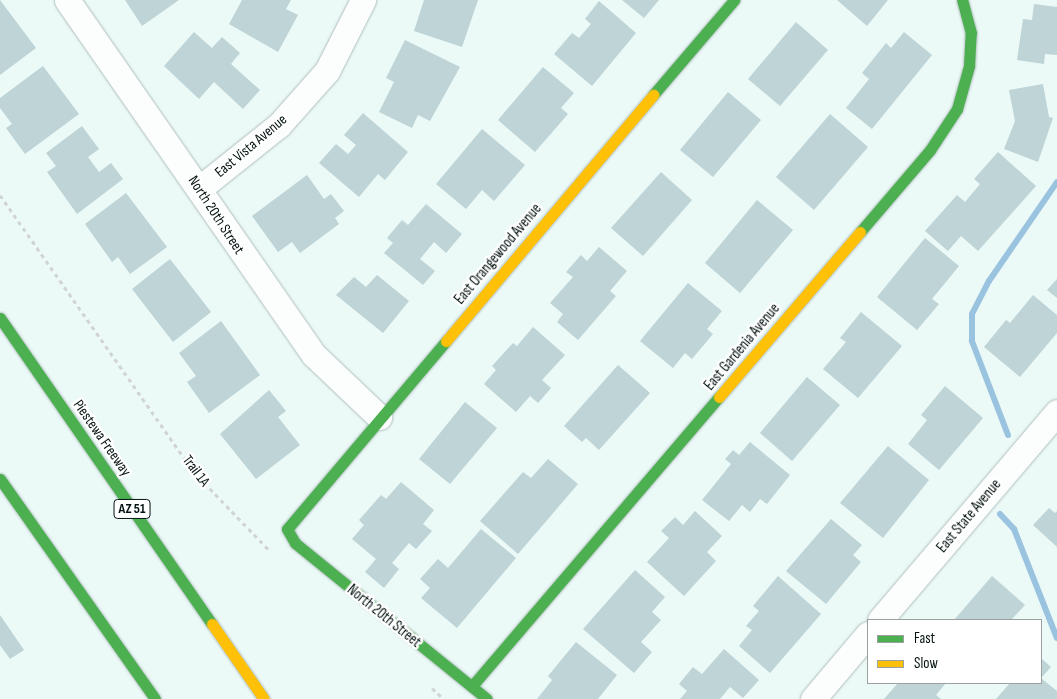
<!DOCTYPE html>
<style>
body{margin:0}
#map{position:relative;width:1057px;height:699px;overflow:hidden;background:#ebf9f7;font-family:"Sofia Sans Condensed",sans-serif}
div>[style]{position:absolute}
.stream>*{height:6px;margin:-3px;padding:0 3px;transform-origin:3px;border-radius:3px;background:#9ac3df}
.building>*{inset:0;background:#bed4d6}
.path>*{height:3px;margin-top:-1.5px;transform-origin:0;background:repeating-linear-gradient(90deg,#d1d4d4 0 4px,transparent 0 8px)}
.roads{filter:drop-shadow(0 0 1px #b0bfbd) drop-shadow(0 0 1px #b0bfbd)}
.street>*{height:25px;margin:-12.5px;padding:0 12.5px;transform-origin:12.5px;border-radius:12.5px;background:#fcfefe}
.fast>*{height:11px;margin:-5.5px;padding:0 5.5px;transform-origin:5.5px;border-radius:5.5px;background:#4caf50}
.slow>*{height:11px;margin:-5.5px;padding:0 5.5px;transform-origin:5.5px;border-radius:5.5px;background:#ffc107}
span{translate:-50% -50%;white-space:nowrap;text-align:center;line-height:1.15;-webkit-text-stroke:5px #fff;paint-order:stroke}
.shield-label span{padding:1px 4px;background:#fff;border:1px solid;border-radius:4px;-webkit-text-stroke-width:0}
.shield-label{font-size:14px;color:#041311;font-weight:700}
.street-label{font-size:15px;color:#041311}
.legend{position:absolute;left:867px;top:619px;width:175px;height:65px;box-sizing:border-box;background:#fff;border:1px solid #9ba1a0;margin:0;padding:6px 9px;list-style:none;font-size:15px;color:#041311}
.legend li{display:flex;align-items:center;gap:10px;height:25px}
.legend b{width:25px;border:1px solid #9ba1a0}
</style>
<div id="map">
<div class="stream">
<i style="left:1008px;top:435px;width:101px;rotate:-111deg"></i>
<i style="left:972px;top:341px;width:27px;rotate:-90deg"></i>
<i style="left:972px;top:314px;width:37px;rotate:-63deg"></i>
<i style="left:989px;top:281px;width:120px;rotate:-55.5deg"></i>
<i style="left:1000px;top:514px;width:21px;rotate:47deg"></i>
<i style="left:1014px;top:529px;width:117px;rotate:68.5deg"></i>
</div>
<div class="building">
<i style="clip-path:polygon(0 0,36px 48px,0 75px)"></i>
<i style="clip-path:polygon(125px 0,179px 0,142px 26px)"></i>
<i style="clip-path:polygon(242px 0,291px 0,286px 9px,298px 15px,278px 52px,229px 24px)"></i>
<i style="clip-path:polygon(424px 0,478px 0,462px 47px,414px 31px)"></i>
<i style="clip-path:polygon(622px 0,659px 0,644px 18px)"></i>
<i style="clip-path:polygon(837px 0,888px 0,867px 26px)"></i>
<i style="clip-path:polygon(599px 1px,636px 33px,592px 86px,554px 54px,572px 33px,579px 38px,591px 24px,585px 19px)"></i>
<i style="clip-path:polygon(1034px 4px,1057px 7px,1057px 55px,1045px 54px,1044px 64px,1017px 60px,1023px 19px,1032px 20px)"></i>
<i style="clip-path:polygon(796px 22px,828px 50px,780px 106px,748px 79px)"></i>
<i style="clip-path:polygon(194px 32px,212px 48px,222px 37px,240px 53px,231px 64px,260px 90px,243px 109px,214px 82px,199px 99px,164px 66px)"></i>
<i style="clip-path:polygon(904px 32px,932px 55px,872px 129px,846px 108px,869px 79px,862px 73px,886px 43px,891px 48px)"></i>
<i style="clip-path:polygon(405px 40px,460px 67px,430px 121px,418px 115px,412px 128px,379px 112px,394px 82px,386px 78px)"></i>
<i style="clip-path:polygon(43px 66px,79px 114px,25px 154px,6px 128px,12px 124px,0 108px,0 98px)"></i>
<i style="clip-path:polygon(543px 67px,574px 93px,561px 108px,568px 114px,535px 152px,498px 120px)"></i>
<i style="clip-path:polygon(1043px 84px,1049px 117px,1053px 118px,1038px 162px,1004px 149px,1015px 121px,1009px 90px)"></i>
<i style="clip-path:polygon(728px 92px,761px 120px,713px 177px,680px 150px)"></i>
<i style="clip-path:polygon(363px 113px,408px 152px,385px 180px,378px 174px,359px 197px,319px 163px,336px 144px,348px 154px,356px 145px,344px 135px)"></i>
<i style="clip-path:polygon(830px 114px,868px 147px,814px 210px,776px 177px)"></i>
<i style="clip-path:polygon(82px 126px,99px 149px,88px 157px,99px 172px,111px 163px,123px 179px,77px 214px,47px 172px,56px 166px,46px 153px)"></i>
<i style="clip-path:polygon(482px 129px,525px 165px,494px 201px,482px 190px,466px 209px,436px 184px)"></i>
<i style="clip-path:polygon(998px 152px,1036px 186px,978px 251px,961px 236px,948px 251px,925px 231px,957px 195px,965px 202px,980px 184px,974px 179px)"></i>
<i style="clip-path:polygon(661px 172px,692px 200px,643px 256px,611px 228px)"></i>
<i style="clip-path:polygon(307px 175px,324px 199px,331px 194px,344px 211px,335px 218px,339px 224px,300px 253px,292px 242px,278px 252px,252px 216px)"></i>
<i style="clip-path:polygon(126px 193px,167px 247px,130px 274px,118px 257px,112px 262px,85px 224px)"></i>
<i style="clip-path:polygon(757px 200px,793px 230px,740px 293px,705px 263px)"></i>
<i style="clip-path:polygon(426px 204px,462px 234px,446px 253px,434px 242px,420px 259px,435px 271px,423px 285px,384px 253px,393px 243px,387px 238px,402px 220px,408px 225px)"></i>
<i style="clip-path:polygon(925px 238px,959px 266px,932px 299px,939px 304px,917px 330px,877px 297px)"></i>
<i style="clip-path:polygon(599px 247px,627px 271px,610px 291px,616px 296px,578px 340px,557px 322px,563px 314px,550px 303px,573px 277px,566px 272px,581px 255px,587px 261px)"></i>
<i style="clip-path:polygon(170px 259px,211px 312px,173px 342px,132px 289px)"></i>
<i style="clip-path:polygon(377px 275px,409px 301px,383px 333px,336px 295px,354px 277px,366px 287px)"></i>
<i style="clip-path:polygon(1057px 279px,1057px 298px,1047px 290px)"></i>
<i style="clip-path:polygon(688px 283px,722px 311px,707px 329px,713px 334px,692px 359px,685px 353px,673px 368px,640px 341px)"></i>
<i style="clip-path:polygon(1033px 295px,1057px 315px,1057px 333px,1020px 377px,984px 347px,1006px 320px,1010px 323px)"></i>
<i style="clip-path:polygon(861px 312px,902px 346px,858px 398px,823px 369px,846px 342px,840px 338px)"></i>
<i style="clip-path:polygon(221px 321px,260px 375px,209px 413px,187px 382px,196px 376px,179px 353px)"></i>
<i style="clip-path:polygon(533px 327px,565px 355px,542px 380px,551px 388px,538px 403px,530px 396px,516px 412px,484px 384px,496px 370px,492px 366px,513px 343px,517px 346px)"></i>
<i style="clip-path:polygon(618px 365px,650px 393px,599px 450px,586px 438px,582px 442px,564px 426px)"></i>
<i style="clip-path:polygon(807px 377px,840px 405px,792px 461px,760px 433px)"></i>
<i style="clip-path:polygon(945px 386px,983px 418px,939px 470px,908px 444px,927px 420px,921px 415px)"></i>
<i style="clip-path:polygon(269px 390px,286px 411px,278px 417px,300px 445px,256px 479px,220px 434px)"></i>
<i style="clip-path:polygon(465px 402px,497px 428px,450px 484px,419px 459px)"></i>
<i style="clip-path:polygon(750px 442px,790px 475px,767px 504px,760px 499px,750px 512px,742px 505px,729px 521px,702px 500px,731px 464px,725px 459px,733px 450px,739px 455px)"></i>
<i style="clip-path:polygon(888px 446px,929px 480px,883px 538px,840px 503px)"></i>
<i style="clip-path:polygon(548px 459px,578px 484px,518px 554px,480px 521px,523px 472px,531px 478px)"></i>
<i style="clip-path:polygon(401px 482px,434px 510px,423px 524px,432px 531px,416px 549px,409px 543px,392px 563px,399px 569px,384px 588px,365px 572px,376px 559px,352px 539px,364px 525px,359px 520px,381px 495px,386px 499px)"></i>
<i style="clip-path:polygon(1049px 508px,1055px 513px,1057px 511px,1057px 547px,1033px 525px)"></i>
<i style="clip-path:polygon(695px 511px,722px 536px,707px 552px,716px 561px,684px 596px,647px 562px,669px 538px,661px 531px,675px 517px,683px 525px)"></i>
<i style="clip-path:polygon(831px 519px,862px 545px,853px 555px,861px 562px,826px 604px,786px 571px)"></i>
<i style="clip-path:polygon(481px 529px,516px 558px,457px 628px,421px 598px,430px 588px,420px 579px,438px 559px,448px 568px)"></i>
<i style="clip-path:polygon(635px 570px,665px 597px,652px 612px,661px 620px,641px 642px,652px 652px,634px 673px,583px 629px)"></i>
<i style="clip-path:polygon(778px 576px,821px 614px,770px 673px,739px 646px,752px 630px,746px 626px,759px 611px,753px 606px)"></i>
<i style="clip-path:polygon(992px 576px,1025px 605px,1011px 620px,954px 620px)"></i>
<i style="clip-path:polygon(0 615px,24px 650px,10px 659px,0 645px)"></i>
<i style="clip-path:polygon(576px 642px,617px 675px,598px 699px,537px 699px,552px 680px,548px 676px)"></i>
<i style="clip-path:polygon(724px 649px,759px 680px,743px 698px,730px 687px,720px 699px,680px 699px,687px 691px,679px 684px,693px 667px,702px 674px)"></i>
<i style="clip-path:polygon(1041px 658px,1051px 667px,1041px 678px,1057px 691px,1057px 699px,996px 699px,1010px 683px,1041px 683px)"></i>
<i style="clip-path:polygon(898px 683px,946px 683px,936px 695px,941px 699px,884px 699px)"></i>
</div>
<div class="path">
<i style="left:0;top:195px;width:337px;rotate:55deg"></i>
<i style="left:193px;top:471px;width:110px;rotate:46.1deg"></i>
<i style="left:432px;top:688px;width:16px;rotate:43deg"></i>
</div>
<div class="roads">
<div class="street">
<i style="left:67px;top:0;width:432px;rotate:55.2deg"></i>
<i style="left:314px;top:355px;width:90px;rotate:43.6deg"></i>
<i style="left:200px;top:188px;width:101px;rotate:-38.6deg"></i>
<i style="left:279px;top:125px;width:72px;rotate:-48.4deg"></i>
<i style="left:327px;top:71px;width:80px;rotate:-63.1deg"></i>
<i style="left:880px;top:620px;width:273px;rotate:-49.6deg"></i>
<i style="left:813px;top:699px;width:85px;rotate:-49.8deg"></i>
</div>
<div class="fast">
<i style="left:653px;top:95px;width:125px;rotate:-49.5deg"></i>
<i style="left:860px;top:232px;width:108px;rotate:-49.5deg"></i>
<i style="left:930px;top:150px;width:49px;rotate:-56.6deg"></i>
<i style="left:957px;top:109px;width:45px;rotate:-74.4deg"></i>
<i style="left:969px;top:66px;width:33px;rotate:-87deg"></i>
<i style="left:971px;top:33px;width:34px;rotate:-105deg"></i>
<i style="left:0;top:318px;width:372px;rotate:55.3deg"></i>
<i style="left:446px;top:341px;width:246px;rotate:130.2deg"></i>
<i style="left:287px;top:529px;width:16px;rotate:60deg"></i>
<i style="left:295px;top:543px;width:247px;rotate:39.1deg"></i>
<i style="left:0;top:479px;width:269px;rotate:54.8deg"></i>
<i style="left:472px;top:686px;width:380px;rotate:-49.5deg"></i>
</div>
<div class="slow">
<i style="left:446px;top:341px;width:322px;rotate:-49.9deg"></i>
<i style="left:719px;top:397px;width:217px;rotate:-49.5deg"></i>
<i style="left:212px;top:624px;width:91px;rotate:55.3deg"></i>
</div>
</div>
<div class="shield-label">
<span style="left:132px;top:509px">AZ 51</span>
</div>
<div class="street-label">
<span style="left:251px;top:146px;rotate:-40deg">East Vista Avenue</span>
<span style="left:216px;top:215px;rotate:57deg">North 20th Street</span>
<span style="left:498px;top:254px;rotate:-50deg">East Orangewood Avenue</span>
<span style="left:742px;top:347px;rotate:-50deg">East Gardenia Avenue</span>
<span style="left:102px;top:438px;rotate:55deg">Piestewa Freeway</span>
<span style="left:196px;top:471px;rotate:53deg">Trail 1A</span>
<span style="left:969px;top:516px;rotate:-50deg">East State Avenue</span>
<span style="left:384px;top:616px;rotate:39deg">North 20th Street</span>
</div>
<ul class="legend">
<li><b style="height:6px;background:#4caf50"></b>Fast</li>
<li><b style="height:6px;background:#ffc107"></b>Slow</li>
</ul>
</div>
